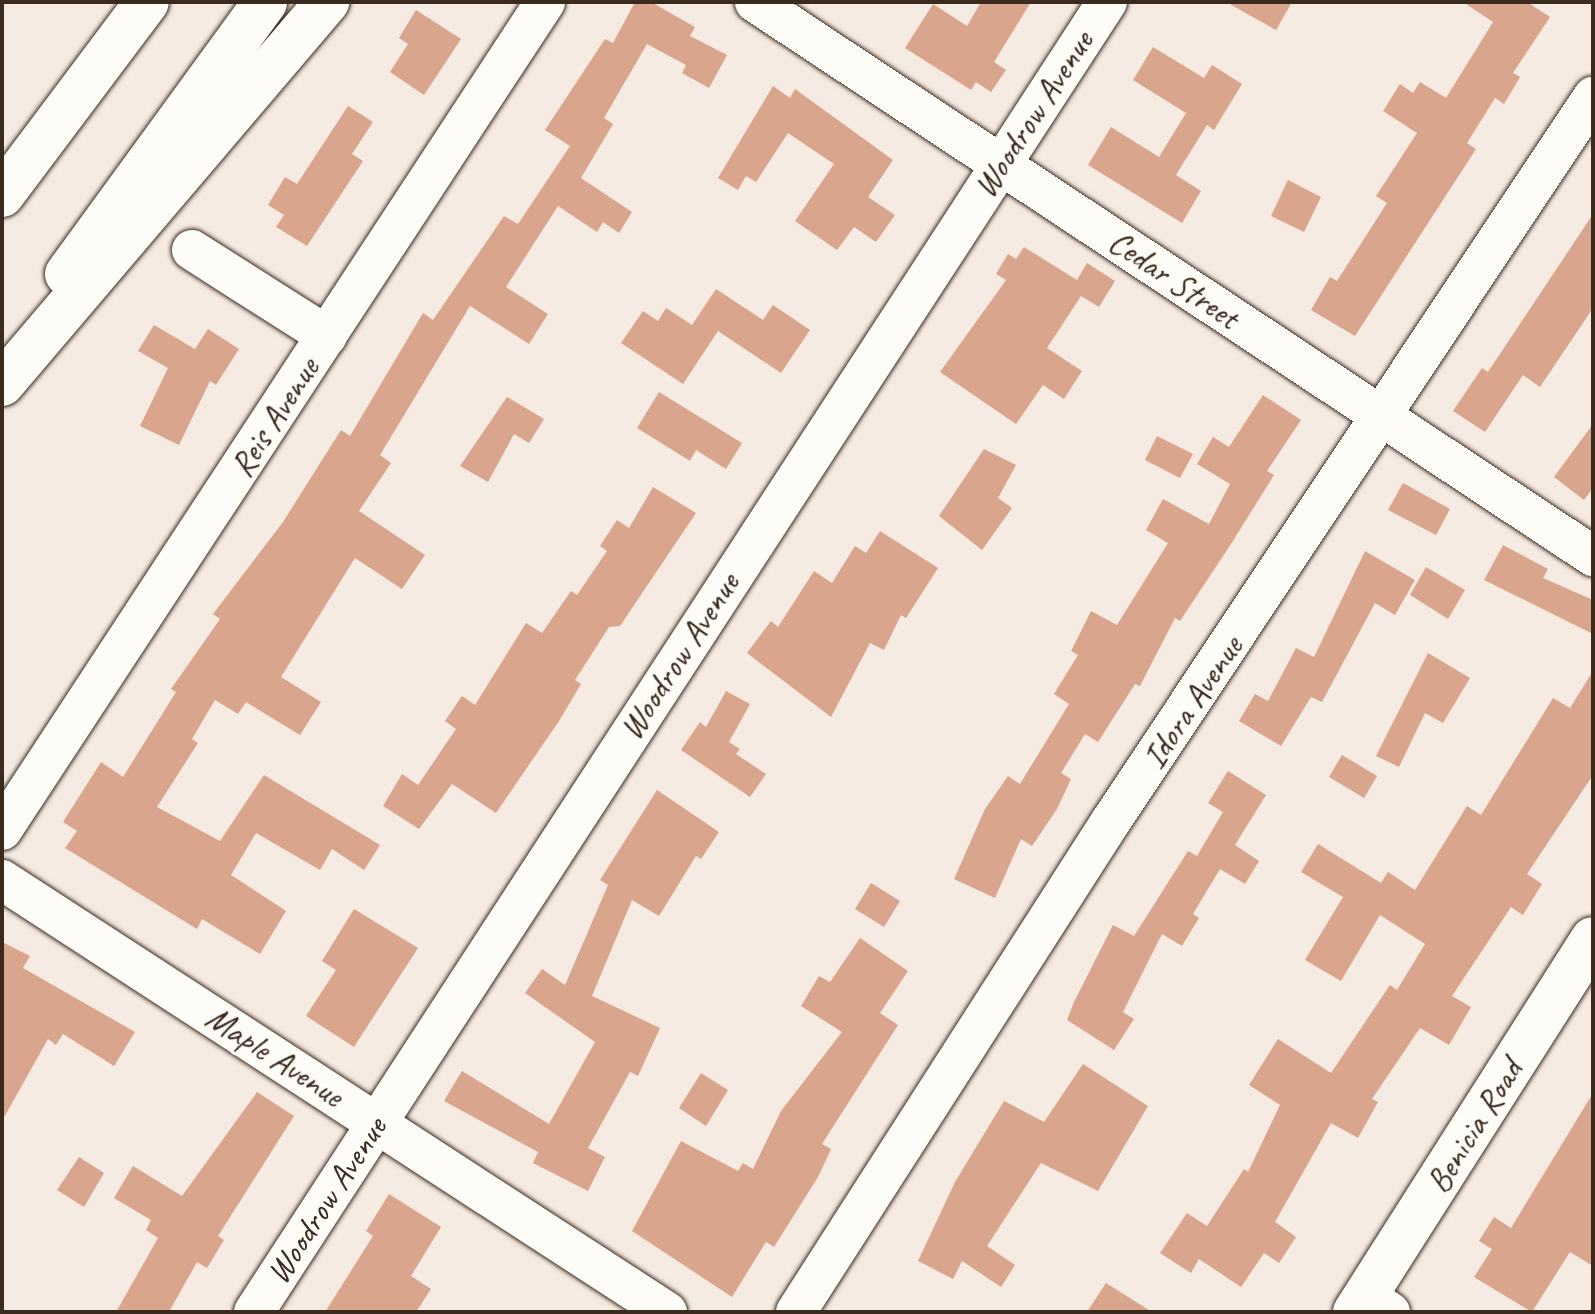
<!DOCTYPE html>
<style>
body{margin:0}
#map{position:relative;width:1595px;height:1314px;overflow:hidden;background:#f6ebe2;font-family:Caveat,sans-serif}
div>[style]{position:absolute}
.building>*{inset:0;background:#d9a58d}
.roads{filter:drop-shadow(0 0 2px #3b2a1e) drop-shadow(0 0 2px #3b2a1e)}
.minor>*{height:40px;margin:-20px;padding:0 20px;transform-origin:20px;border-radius:20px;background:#fdfcf7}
.major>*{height:44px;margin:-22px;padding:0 22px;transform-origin:22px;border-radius:22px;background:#fdfcf7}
.highway>*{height:44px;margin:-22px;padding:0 22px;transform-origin:22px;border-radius:22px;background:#fdfcf7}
span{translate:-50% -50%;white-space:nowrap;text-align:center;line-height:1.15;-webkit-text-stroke:6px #fdfcf7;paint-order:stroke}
.street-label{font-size:34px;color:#3b2a1e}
.frame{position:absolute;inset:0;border:4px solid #3b2a1e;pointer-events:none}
</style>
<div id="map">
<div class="building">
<i style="clip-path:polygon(635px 2px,651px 2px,695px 27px,690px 36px,727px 55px,709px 88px,682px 73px,686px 65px,647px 44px,604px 118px,613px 124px,581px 178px,632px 212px,619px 233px,603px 222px,597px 232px,558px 206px,506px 287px,548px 314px,529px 344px,470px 306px,380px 455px,391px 463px,359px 511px,425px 555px,402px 589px,355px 558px,281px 677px,321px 702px,300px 735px,246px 702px,238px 714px,215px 700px,192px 739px,198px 743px,157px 807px,220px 841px,264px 775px,380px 845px,364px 870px,332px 849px,320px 870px,256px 833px,231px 875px,286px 911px,260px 954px,202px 919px,197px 929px,65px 848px,77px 831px,63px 822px,101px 762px,123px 777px,176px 692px,171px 689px,220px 619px,213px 614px,283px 522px,341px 430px,350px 436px,423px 313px,433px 320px,504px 216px,518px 224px,570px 146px,545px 130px,605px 39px,613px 43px)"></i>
<i style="clip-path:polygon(981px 2px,1031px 2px,994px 62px,1006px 70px,991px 92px,976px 82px,971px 90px,905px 48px,933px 4px,967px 26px)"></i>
<i style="clip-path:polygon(1226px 2px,1292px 2px,1276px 30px)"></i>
<i style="clip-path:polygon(1463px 2px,1527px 2px,1550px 17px,1513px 73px,1520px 77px,1504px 104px,1495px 98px,1467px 143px,1476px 149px,1355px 336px,1311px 310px,1330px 277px,1337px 281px,1387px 203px,1376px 196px,1417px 133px,1383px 111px,1400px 84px,1413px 93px,1420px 82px,1446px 98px,1493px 22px)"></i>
<i style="clip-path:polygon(416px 10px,461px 39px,424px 95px,390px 72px,408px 44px,399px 38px)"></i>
<i style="clip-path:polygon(1153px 47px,1204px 78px,1212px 65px,1242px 84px,1214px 130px,1207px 125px,1176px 175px,1201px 191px,1182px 223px,1088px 165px,1111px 127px,1159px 157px,1186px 113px,1133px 80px)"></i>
<i style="clip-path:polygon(773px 86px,790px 98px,795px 89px,893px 160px,868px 197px,895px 215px,876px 242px,854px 227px,837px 250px,795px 221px,834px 164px,788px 133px,756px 182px,746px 176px,738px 190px,718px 178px)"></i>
<i style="clip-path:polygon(348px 106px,373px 122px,352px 154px,363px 161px,307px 246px,276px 227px,284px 215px,268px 205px,285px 177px,297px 184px)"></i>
<i style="clip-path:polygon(1288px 180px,1321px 197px,1304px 232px,1271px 216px)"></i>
<i style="clip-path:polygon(1593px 214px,1593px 308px,1540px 387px,1523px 375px,1485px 432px,1453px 411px,1482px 368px,1488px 372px)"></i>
<i style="clip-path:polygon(1024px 247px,1077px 280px,1087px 263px,1115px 281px,1099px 307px,1081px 296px,1047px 348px,1082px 371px,1064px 399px,1043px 385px,1016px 424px,940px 372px,1006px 280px,996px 274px,1008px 254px,1016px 259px)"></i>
<i style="clip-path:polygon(716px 289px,763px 320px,773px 305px,810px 330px,781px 373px,718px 331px,683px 384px,621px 343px,643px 311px,658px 321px,666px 308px,692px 325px)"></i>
<i style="clip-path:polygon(154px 325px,195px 349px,208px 329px,239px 349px,216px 385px,210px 381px,179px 445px,140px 426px,168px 368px,138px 351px)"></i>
<i style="clip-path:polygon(659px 392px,742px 443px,726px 469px,696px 450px,690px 461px,637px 428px)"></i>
<i style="clip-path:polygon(1263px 395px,1301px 420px,1267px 471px,1274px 475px,1231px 544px,1180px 621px,1175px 618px,1140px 686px,1135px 684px,1098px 742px,1085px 734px,1061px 773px,1071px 779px,1057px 809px,1032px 846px,1021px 839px,995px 898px,954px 879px,985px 809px,1008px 776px,1020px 784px,1069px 704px,1054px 694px,1078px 655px,1071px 651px,1091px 611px,1117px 625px,1168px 543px,1146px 530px,1163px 499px,1209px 524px,1230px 484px,1197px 464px,1213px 437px,1229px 447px)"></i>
<i style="clip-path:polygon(507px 397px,544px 419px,529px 443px,514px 434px,488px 482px,460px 466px)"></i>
<i style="clip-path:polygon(1593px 424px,1593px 488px,1584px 500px,1554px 477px)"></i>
<i style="clip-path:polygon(1157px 436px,1193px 454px,1180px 478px,1145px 460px)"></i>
<i style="clip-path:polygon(984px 449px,1016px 465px,998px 498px,1012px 508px,982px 550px,939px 516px)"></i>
<i style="clip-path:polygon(1403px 483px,1450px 509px,1436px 535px,1388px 510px)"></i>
<i style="clip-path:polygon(653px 487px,696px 513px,620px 626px,609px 627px,575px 680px,581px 684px,559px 721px,496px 813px,452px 784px,419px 829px,383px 806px,402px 774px,418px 785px,456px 729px,445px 721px,462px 696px,475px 705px,526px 623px,542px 633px,571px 591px,577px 595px,607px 551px,600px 546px,617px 520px,629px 528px)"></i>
<i style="clip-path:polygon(880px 531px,938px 568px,906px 618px,901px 615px,884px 650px,870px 643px,831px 717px,747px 653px,771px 621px,778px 627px,814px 571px,832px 583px,855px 546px,866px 553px)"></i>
<i style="clip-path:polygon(1503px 545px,1548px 569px,1543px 578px,1593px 600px,1593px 634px,1484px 580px)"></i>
<i style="clip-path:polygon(1365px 551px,1415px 580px,1395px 615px,1375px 603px,1322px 702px,1311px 697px,1281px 746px,1239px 721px,1255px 694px,1268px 701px,1296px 648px,1314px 657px)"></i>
<i style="clip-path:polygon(1426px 567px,1465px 590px,1448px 619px,1410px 595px)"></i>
<i style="clip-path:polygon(1428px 653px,1470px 678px,1443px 723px,1425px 713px,1399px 767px,1376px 756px)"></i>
<i style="clip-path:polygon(1593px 671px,1593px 775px,1527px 874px,1542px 884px,1523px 915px,1511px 907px,1452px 996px,1471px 1007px,1449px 1045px,1420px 1028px,1372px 1099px,1378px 1102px,1358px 1138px,1331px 1123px,1275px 1222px,1296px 1237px,1279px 1263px,1264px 1253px,1241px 1287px,1199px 1259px,1191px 1273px,1160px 1253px,1187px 1213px,1207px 1226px,1244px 1169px,1248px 1172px,1280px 1105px,1249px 1085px,1278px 1039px,1331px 1073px,1390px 985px,1397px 990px,1425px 944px,1380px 915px,1341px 981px,1305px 960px,1343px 897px,1301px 872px,1318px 844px,1381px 883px,1388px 872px,1415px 890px,1467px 806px,1481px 815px,1553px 698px,1570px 708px)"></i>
<i style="clip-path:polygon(726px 691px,750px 704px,729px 742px,740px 749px,736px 754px,766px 774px,750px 797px,681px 750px,700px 722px,706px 727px)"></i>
<i style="clip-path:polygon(1342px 755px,1377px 776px,1364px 798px,1329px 777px)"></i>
<i style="clip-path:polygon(1228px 771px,1266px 795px,1235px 845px,1259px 861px,1245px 884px,1220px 869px,1193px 914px,1199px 918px,1182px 946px,1162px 934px,1123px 1012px,1134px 1019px,1114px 1050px,1067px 1020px,1074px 1002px,1113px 925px,1134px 936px,1188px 851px,1197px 856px,1223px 812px,1208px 803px)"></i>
<i style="clip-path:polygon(657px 790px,719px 832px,701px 859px,696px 856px,659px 916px,632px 900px,592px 996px,660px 1028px,638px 1076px,630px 1072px,588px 1148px,605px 1157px,588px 1191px,533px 1163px,538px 1152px,444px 1101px,462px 1071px,549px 1124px,595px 1042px,525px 993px,542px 969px,565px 985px,608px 885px,600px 880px)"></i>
<i style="clip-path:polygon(871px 883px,900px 901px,884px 927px,855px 909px)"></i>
<i style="clip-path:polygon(354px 909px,418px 948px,354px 1047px,306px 1016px,336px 970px,322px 961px)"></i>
<i style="clip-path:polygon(860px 938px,908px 971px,880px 1013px,898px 1025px,822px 1144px,831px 1149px,818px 1177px,774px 1247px,766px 1242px,732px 1297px,632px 1231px,681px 1141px,738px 1171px,743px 1163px,753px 1169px,781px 1111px,842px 1032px,801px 1006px,819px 976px,830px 982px)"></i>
<i style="clip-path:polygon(2px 942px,30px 956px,23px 968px,135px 1032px,114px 1066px,63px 1034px,56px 1045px,48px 1039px,2px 1121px)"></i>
<i style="clip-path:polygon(1083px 1064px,1148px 1106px,1098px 1191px,1041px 1163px,987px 1246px,1015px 1265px,1001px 1287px,962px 1261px,953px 1279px,918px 1261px,955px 1182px,1004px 1101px,1044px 1122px)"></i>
<i style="clip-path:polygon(701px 1073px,728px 1090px,706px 1126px,679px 1108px)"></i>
<i style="clip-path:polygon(257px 1092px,294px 1116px,218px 1236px,224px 1240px,207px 1268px,197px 1262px,169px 1312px,116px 1312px,158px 1238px,146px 1230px,151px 1220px,114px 1198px,133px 1166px,182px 1196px)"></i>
<i style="clip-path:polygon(1593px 1093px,1593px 1266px,1570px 1252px,1532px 1312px,1474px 1277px,1492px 1249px,1479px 1241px,1494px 1217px,1511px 1228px)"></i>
<i style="clip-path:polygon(79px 1157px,104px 1173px,84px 1207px,57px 1190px)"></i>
<i style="clip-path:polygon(389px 1194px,441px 1227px,411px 1276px,431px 1289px,416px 1312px,325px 1312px,373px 1236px,366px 1231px)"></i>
<i style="clip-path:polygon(1106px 1283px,1152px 1312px,1087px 1312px)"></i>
</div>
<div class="roads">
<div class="minor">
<i style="left:755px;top:2px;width:1005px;rotate:33.47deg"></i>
<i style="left:192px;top:250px;width:160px;rotate:32.5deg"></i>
<i style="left:2px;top:830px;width:990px;rotate:-56.74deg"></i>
<i style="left:2px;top:880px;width:793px;rotate:33.01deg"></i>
<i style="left:1366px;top:1296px;width:29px;rotate:34deg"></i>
<i style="left:254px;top:1312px;width:1563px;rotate:-56.93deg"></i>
<i style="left:796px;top:1312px;width:583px;rotate:-57.32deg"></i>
<i style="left:1111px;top:821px;width:870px;rotate:-56.35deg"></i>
</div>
<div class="major">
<i style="left:1355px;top:1312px;width:442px;rotate:-57.5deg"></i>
</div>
<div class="highway">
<i style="left:2px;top:195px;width:241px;rotate:-53.1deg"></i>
<i style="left:67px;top:274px;width:336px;rotate:-53.9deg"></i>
<i style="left:2px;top:384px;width:502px;rotate:-49.61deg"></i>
</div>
</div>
<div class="street-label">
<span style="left:1033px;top:114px;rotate:-57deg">Woodrow Avenue</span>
<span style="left:1174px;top:279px;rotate:34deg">Cedar Street</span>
<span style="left:274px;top:417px;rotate:-57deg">Reis Avenue</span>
<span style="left:679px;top:656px;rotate:-57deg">Woodrow Avenue</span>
<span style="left:1192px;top:702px;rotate:-56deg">Idora Avenue</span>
<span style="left:275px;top:1056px;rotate:33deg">Maple Avenue</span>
<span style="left:1474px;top:1126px;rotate:-58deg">Benicia Road</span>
<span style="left:326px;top:1200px;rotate:-57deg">Woodrow Avenue</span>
</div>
<div class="frame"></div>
</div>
